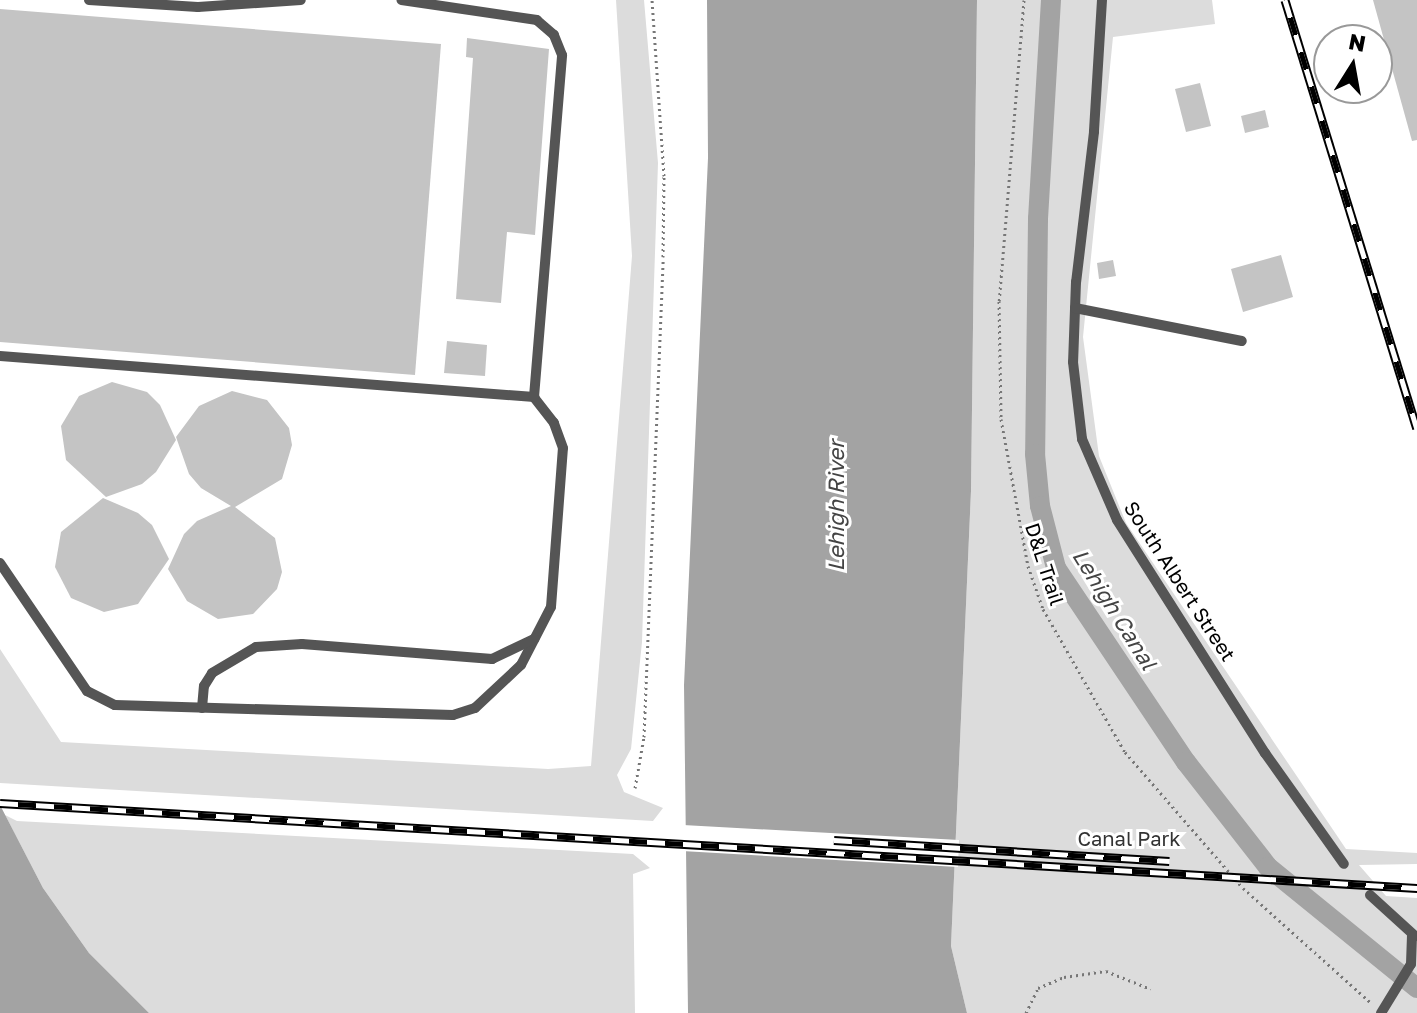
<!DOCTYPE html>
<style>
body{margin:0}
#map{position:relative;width:1417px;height:1013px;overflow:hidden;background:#fff;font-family:"Golos Text",sans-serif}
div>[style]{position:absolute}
.green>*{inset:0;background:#dcdcdc}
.water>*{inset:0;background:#a3a3a3}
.pier>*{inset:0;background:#fff}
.canal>*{height:20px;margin:-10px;padding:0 10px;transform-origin:10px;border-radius:10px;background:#a3a3a3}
.building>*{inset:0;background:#c4c4c4}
.path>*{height:3px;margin-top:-1.5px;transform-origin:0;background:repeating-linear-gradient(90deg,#777 0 2px,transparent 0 6px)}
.lane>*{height:10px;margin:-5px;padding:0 5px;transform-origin:5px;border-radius:5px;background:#555}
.rail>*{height:9px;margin-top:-4.5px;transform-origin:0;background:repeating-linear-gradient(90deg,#fff 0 18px,#000 0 36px);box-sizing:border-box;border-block:2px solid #000}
span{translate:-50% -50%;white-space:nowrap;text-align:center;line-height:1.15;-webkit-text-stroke:6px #fff;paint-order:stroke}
.street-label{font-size:20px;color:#000}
.park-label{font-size:20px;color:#333}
.water-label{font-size:22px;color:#444;font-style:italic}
.north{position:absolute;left:1313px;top:24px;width:80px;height:80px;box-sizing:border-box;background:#fff;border:2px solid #999;border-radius:50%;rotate:11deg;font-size:22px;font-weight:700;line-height:32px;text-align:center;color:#000}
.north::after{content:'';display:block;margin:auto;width:28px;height:36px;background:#000;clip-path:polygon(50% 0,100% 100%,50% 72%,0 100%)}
</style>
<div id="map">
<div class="green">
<i style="clip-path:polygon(616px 0,644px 0,658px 163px,642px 642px,631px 749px,617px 775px,624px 792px,663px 808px,653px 821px,0 783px,0 649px,61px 742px,548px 769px,591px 766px,632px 256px)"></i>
<i style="clip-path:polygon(977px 0,1212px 0,1215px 24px,1113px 37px,1083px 337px,1099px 456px,1126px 523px,1346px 849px,1417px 853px,1417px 864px,1359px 865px,1386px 896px,1417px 898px,1417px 1013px,967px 1013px,951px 946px,971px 491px)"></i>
<i style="clip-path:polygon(5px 815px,17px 821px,633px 854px,650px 868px,633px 874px,635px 1013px,149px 1013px,89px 953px,43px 888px)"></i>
</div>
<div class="water">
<i style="clip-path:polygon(707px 0,977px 0,971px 491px,951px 946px,967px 1013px,688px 1013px,684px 685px,708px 158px)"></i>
<i style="clip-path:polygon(0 805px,43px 888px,89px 953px,149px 1013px,0 1013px)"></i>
</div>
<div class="pier">
<i style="clip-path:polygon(683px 825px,959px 840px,958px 867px,682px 851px)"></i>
</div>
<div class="canal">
<i style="left:1051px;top:0;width:219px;rotate:93.4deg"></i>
<i style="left:1038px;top:219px;width:235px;rotate:90.7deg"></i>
<i style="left:1035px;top:454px;width:52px;rotate:84.5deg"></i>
<i style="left:1040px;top:506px;width:64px;rotate:75.5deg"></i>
<i style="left:1056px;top:568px;width:234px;rotate:56.2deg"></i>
<i style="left:1186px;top:762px;width:133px;rotate:52deg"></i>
<i style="left:1268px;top:867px;width:192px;rotate:39.1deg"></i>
</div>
<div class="building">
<i style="clip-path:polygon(1373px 0,1417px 0,1417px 140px,1412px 141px)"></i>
<i style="clip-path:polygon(0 9px,441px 44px,415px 375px,0 342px)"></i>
<i style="clip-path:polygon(467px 38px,549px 49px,535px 235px,507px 232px,501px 303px,456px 299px,473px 58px,466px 57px)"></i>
<i style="clip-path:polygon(1200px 83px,1211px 126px,1186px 132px,1175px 89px)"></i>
<i style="clip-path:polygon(1265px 110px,1269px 127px,1245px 133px,1241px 116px)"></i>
<i style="clip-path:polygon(1281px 255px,1293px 297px,1243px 312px,1231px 269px)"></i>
<i style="clip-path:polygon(1113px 260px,1116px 276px,1099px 279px,1097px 263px)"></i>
<i style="clip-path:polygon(447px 341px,487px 345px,485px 376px,444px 373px)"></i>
<i style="clip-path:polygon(112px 382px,147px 392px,160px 405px,176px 440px,156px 472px,142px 484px,106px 497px,66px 460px,61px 426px,79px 396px)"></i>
<i style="clip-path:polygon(232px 391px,267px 400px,289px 428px,292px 445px,282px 479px,235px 507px,275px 538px,282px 572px,277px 589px,253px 614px,218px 619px,187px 601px,168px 569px,184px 534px,197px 521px,231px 506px,201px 488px,189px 474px,176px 437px,199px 406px)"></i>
<i style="clip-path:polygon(103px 498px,138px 513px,152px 525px,169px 559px,138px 604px,104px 612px,71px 598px,55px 567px,61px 532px)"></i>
</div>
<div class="path">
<i style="left:1024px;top:0;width:302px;rotate:94.7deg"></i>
<i style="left:999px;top:301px;width:118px;rotate:89deg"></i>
<i style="left:1001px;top:419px;width:149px;rotate:79.6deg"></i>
<i style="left:1028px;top:566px;width:46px;rotate:70.8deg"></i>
<i style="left:1043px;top:609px;width:165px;rotate:60.2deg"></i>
<i style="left:1125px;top:752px;width:180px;rotate:49.1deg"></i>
<i style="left:1243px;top:888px;width:172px;rotate:41.9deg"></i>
<i style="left:635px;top:788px;width:52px;rotate:-80deg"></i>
<i style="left:644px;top:737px;width:480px;rotate:-87.7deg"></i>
<i style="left:663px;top:257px;width:81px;rotate:-89.3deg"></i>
<i style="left:664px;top:176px;width:176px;rotate:-93.9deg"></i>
<i style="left:1026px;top:1013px;width:28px;rotate:-64deg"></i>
<i style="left:1038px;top:988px;width:28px;rotate:-23deg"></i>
<i style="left:1064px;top:977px;width:42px;rotate:-8.1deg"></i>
<i style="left:1106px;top:971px;width:48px;rotate:21.8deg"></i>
</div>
<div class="lane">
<i style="left:89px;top:0;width:109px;rotate:3.7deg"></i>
<i style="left:198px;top:7px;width:103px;rotate:-3.9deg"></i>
<i style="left:1102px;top:0;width:132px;rotate:93.5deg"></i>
<i style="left:1094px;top:132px;width:151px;rotate:96.8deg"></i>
<i style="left:1076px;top:282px;width:80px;rotate:92.1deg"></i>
<i style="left:1073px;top:362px;width:78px;rotate:83.3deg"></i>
<i style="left:1082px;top:439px;width:88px;rotate:66.6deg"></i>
<i style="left:1117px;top:520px;width:276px;rotate:57.6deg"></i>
<i style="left:1265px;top:753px;width:136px;rotate:54.6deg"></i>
<i style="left:1075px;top:308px;width:170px;rotate:11.2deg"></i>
<i style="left:0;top:356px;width:536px;rotate:4.39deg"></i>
<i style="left:0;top:563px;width:155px;rotate:55.8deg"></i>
<i style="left:87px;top:691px;width:31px;rotate:27deg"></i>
<i style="left:115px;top:705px;width:338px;rotate:1.7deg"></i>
<i style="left:453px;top:715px;width:23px;rotate:-18deg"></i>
<i style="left:475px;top:708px;width:63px;rotate:-43.1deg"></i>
<i style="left:521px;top:665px;width:65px;rotate:-62.7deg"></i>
<i style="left:551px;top:607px;width:159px;rotate:-85.7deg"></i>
<i style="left:563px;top:448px;width:27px;rotate:-110deg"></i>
<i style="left:554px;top:423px;width:33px;rotate:-128deg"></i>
<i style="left:534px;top:397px;width:343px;rotate:-85.3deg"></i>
<i style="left:562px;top:55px;width:22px;rotate:-112deg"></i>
<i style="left:554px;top:35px;width:23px;rotate:-139deg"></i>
<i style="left:537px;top:20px;width:137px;rotate:-171.6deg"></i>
<i style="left:202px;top:708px;width:22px;rotate:-85deg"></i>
<i style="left:204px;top:686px;width:15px;rotate:-58deg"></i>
<i style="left:212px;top:673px;width:51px;rotate:-30.6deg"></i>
<i style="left:256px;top:647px;width:46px;rotate:-3.7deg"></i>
<i style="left:302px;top:644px;width:191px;rotate:4.5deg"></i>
<i style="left:492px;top:659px;width:47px;rotate:-25.5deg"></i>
<i style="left:1370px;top:895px;width:61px;rotate:42.3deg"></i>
<i style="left:1381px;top:1013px;width:57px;rotate:-58.5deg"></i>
<i style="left:1411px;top:964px;width:30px;rotate:-88deg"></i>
</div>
<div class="rail">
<i style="left:1285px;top:0;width:448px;rotate:72.9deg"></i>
<i style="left:0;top:803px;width:1420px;rotate:3.43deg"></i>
<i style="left:834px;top:840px;width:336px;rotate:3.6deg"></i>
</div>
<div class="street-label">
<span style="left:1045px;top:564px;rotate:72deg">D&amp;L Trail</span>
<span style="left:1180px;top:581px;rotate:57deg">South Albert Street</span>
</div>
<div class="park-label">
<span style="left:1129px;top:838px">Canal Park</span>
</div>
<div class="water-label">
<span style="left:836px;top:506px;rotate:-90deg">Lehigh River</span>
<span style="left:1115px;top:609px;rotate:58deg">Lehigh Canal</span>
</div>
<div class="north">N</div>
</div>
